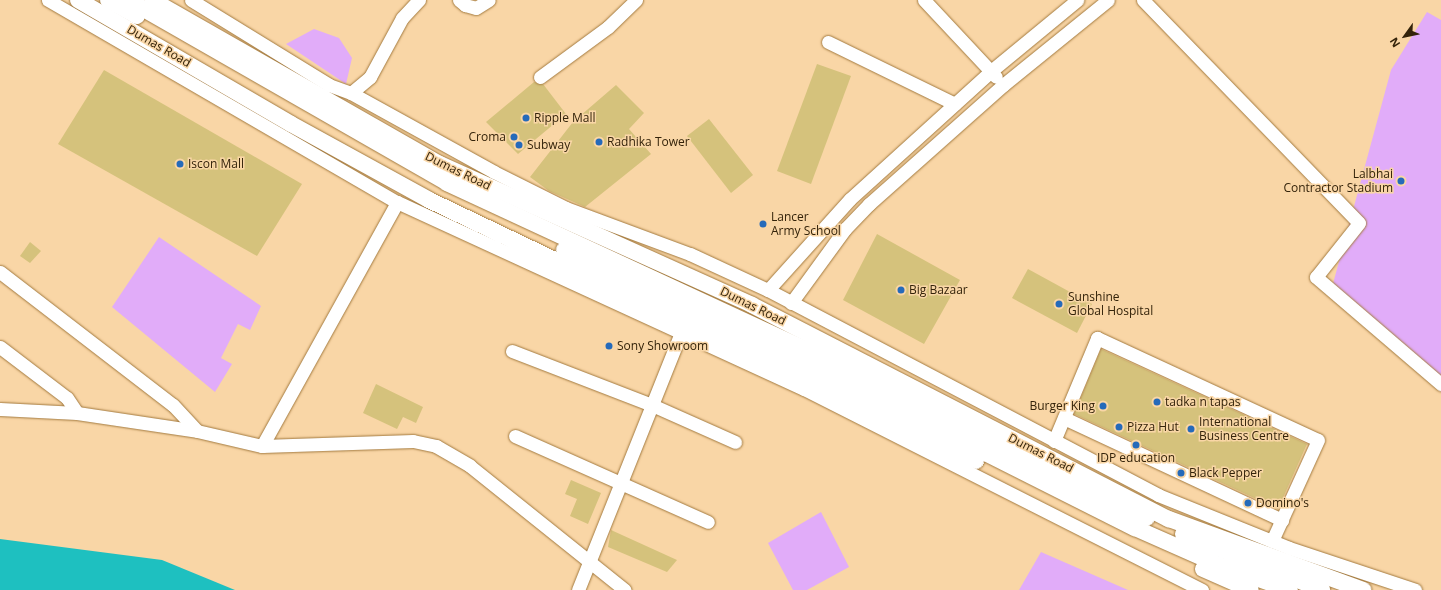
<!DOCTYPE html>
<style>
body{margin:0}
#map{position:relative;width:1441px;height:590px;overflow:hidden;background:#f9d6a6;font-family:"Open Sans",sans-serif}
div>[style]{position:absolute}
.green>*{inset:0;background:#e1acf9}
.water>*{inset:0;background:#1ec0c0}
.building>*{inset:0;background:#d5c27c}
.roads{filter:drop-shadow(0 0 1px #a37a3f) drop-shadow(0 0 1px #a37a3f)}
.minor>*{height:13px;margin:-6.5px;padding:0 6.5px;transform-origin:6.5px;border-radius:6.5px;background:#fff}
.major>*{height:16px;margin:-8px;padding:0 8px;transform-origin:8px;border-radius:8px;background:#fff}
.dots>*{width:11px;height:11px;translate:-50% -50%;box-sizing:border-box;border:2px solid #f9d6a6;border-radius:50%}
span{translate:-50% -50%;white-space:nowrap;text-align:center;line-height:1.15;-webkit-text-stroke:3px #f9d6a6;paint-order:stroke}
.street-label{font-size:12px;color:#34230a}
.poi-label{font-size:12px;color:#34230a}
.left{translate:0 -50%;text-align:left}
.right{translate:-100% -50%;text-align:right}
.north{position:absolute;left:1385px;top:16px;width:40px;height:40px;-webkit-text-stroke:3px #f9d6a6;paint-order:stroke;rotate:237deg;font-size:11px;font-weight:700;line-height:16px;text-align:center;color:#34230a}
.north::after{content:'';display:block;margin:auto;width:14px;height:18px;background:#34230a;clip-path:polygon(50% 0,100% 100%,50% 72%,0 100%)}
</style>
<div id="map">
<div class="green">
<i style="clip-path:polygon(1427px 12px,1441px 20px,1441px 392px,1331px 291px,1391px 70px)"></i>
<i style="clip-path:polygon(314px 29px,339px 38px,352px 58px,346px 84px,286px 44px)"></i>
<i style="clip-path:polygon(159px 237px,261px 306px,250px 330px,238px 324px,221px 358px,232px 364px,215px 392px,112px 307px)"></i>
<i style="clip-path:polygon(821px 512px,849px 567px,807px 590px,793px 590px,768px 543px)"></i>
<i style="clip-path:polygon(1041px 552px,1128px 590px,1019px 590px)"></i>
</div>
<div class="water">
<i style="clip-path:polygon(0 539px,162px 560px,235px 590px,0 590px)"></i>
</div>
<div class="building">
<i style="clip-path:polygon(817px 64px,851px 76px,811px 184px,777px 171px)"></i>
<i style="clip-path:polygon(104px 70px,302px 184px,257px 256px,58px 144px)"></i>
<i style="clip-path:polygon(534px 82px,543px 84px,566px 114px,518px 154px,486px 122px)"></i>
<i style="clip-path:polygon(616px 85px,644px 113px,629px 129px,651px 154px,585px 207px,549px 191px,530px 177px,573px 122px)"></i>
<i style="clip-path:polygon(709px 119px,753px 175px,731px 193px,687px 136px)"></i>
<i style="clip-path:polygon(877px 234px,960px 280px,924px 344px,843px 300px)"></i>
<i style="clip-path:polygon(30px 242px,41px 251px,30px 263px,20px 256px)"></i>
<i style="clip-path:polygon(1028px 269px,1092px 304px,1077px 333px,1012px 298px)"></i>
<i style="clip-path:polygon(1101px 349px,1307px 444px,1278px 509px,1074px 414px)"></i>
<i style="clip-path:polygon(376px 384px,423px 407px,416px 423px,403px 417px,397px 429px,363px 413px)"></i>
<i style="clip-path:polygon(571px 480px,601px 493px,588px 524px,570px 516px,577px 499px,565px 494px)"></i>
<i style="clip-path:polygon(611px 530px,677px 560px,667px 572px,608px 547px)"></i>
</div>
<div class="roads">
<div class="minor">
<i style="left:48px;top:0;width:403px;rotate:30.1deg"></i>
<i style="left:397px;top:202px;width:448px;rotate:24.7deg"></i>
<i style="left:804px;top:389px;width:446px;rotate:26.8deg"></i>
<i style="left:191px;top:0;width:162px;rotate:31.6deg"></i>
<i style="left:329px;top:85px;width:23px;rotate:20deg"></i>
<i style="left:351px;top:93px;width:163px;rotate:28.9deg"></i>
<i style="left:494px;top:172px;width:80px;rotate:26.6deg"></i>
<i style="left:566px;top:208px;width:132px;rotate:20.4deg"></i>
<i style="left:690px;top:254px;width:86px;rotate:24.8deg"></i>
<i style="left:768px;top:290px;width:441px;rotate:27.7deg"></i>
<i style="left:1158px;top:495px;width:141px;rotate:22deg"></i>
<i style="left:1289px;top:548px;width:133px;rotate:18.4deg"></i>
<i style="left:459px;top:0;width:8px;rotate:40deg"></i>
<i style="left:465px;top:5px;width:11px;rotate:15deg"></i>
<i style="left:476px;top:8px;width:15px;rotate:-32deg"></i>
<i style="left:924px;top:0;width:105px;rotate:46.9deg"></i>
<i style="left:1143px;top:0;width:310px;rotate:45.9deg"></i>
<i style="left:1359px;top:223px;width:69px;rotate:128.5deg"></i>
<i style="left:1316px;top:277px;width:165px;rotate:40.6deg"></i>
<i style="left:828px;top:42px;width:141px;rotate:26deg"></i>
<i style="left:540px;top:77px;width:84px;rotate:-36.3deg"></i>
<i style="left:608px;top:27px;width:39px;rotate:-44deg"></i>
<i style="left:351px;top:93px;width:25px;rotate:-40deg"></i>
<i style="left:370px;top:77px;width:67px;rotate:-61.5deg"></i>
<i style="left:402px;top:18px;width:25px;rotate:-47deg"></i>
<i style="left:0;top:272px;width:218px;rotate:37.6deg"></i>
<i style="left:173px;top:405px;width:35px;rotate:47deg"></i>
<i style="left:768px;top:290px;width:122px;rotate:-48deg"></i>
<i style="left:850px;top:199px;width:190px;rotate:-42.2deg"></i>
<i style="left:991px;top:71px;width:112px;rotate:-39.5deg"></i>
<i style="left:791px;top:303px;width:92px;rotate:-53.9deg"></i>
<i style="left:845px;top:229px;width:35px;rotate:-46deg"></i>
<i style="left:869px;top:204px;width:179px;rotate:-41.6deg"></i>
<i style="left:1003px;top:85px;width:135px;rotate:-39deg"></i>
<i style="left:0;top:347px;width:84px;rotate:37.3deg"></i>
<i style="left:67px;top:398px;width:18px;rotate:56deg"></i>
<i style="left:512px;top:351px;width:150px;rotate:21.1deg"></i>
<i style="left:652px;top:405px;width:91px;rotate:24deg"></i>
<i style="left:0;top:409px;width:77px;rotate:3deg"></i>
<i style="left:77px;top:413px;width:121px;rotate:8.5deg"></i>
<i style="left:197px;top:431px;width:67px;rotate:13deg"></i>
<i style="left:262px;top:446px;width:151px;rotate:-1.9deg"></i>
<i style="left:413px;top:441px;width:24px;rotate:12deg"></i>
<i style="left:436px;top:446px;width:39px;rotate:30deg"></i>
<i style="left:470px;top:466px;width:198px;rotate:38.7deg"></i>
<i style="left:1064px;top:418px;width:241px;rotate:25.1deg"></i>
<i style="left:515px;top:436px;width:211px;rotate:24deg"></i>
<i style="left:1054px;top:441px;width:112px;rotate:-67.3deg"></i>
<i style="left:1097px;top:338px;width:243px;rotate:24.8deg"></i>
<i style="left:1318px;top:440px;width:111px;rotate:114.5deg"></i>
<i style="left:262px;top:446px;width:279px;rotate:-61deg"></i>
<i style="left:578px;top:590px;width:278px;rotate:-68.2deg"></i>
</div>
<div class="major">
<i style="left:78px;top:0;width:246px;rotate:30.2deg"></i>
<i style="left:291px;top:124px;width:158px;rotate:28.8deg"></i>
<i style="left:429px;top:200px;width:606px;rotate:25.51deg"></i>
<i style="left:108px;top:0;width:33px;rotate:29deg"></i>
<i style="left:128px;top:0;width:368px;rotate:29.8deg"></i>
<i style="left:447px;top:183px;width:453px;rotate:24.9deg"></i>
<i style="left:858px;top:374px;width:269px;rotate:27.2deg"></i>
<i style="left:1097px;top:497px;width:54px;rotate:22.8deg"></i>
<i style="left:152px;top:0;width:331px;rotate:29.7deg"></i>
<i style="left:440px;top:164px;width:342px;rotate:24.3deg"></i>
<i style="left:752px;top:305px;width:469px;rotate:27.2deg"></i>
<i style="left:1169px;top:519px;width:207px;rotate:20.1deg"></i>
<i style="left:564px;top:250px;width:352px;rotate:25.4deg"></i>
<i style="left:882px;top:401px;width:283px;rotate:26.7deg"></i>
<i style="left:1135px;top:528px;width:92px;rotate:23.8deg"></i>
<i style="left:1219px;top:565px;width:75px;rotate:19.4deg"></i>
<i style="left:1183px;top:534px;width:150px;rotate:21.9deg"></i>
<i style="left:1203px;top:569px;width:52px;rotate:23.6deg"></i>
</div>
</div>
<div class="dots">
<i style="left:526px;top:118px;background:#256aba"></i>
<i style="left:514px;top:137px;background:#256aba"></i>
<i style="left:599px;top:142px;background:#256aba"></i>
<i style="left:519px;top:145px;background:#256aba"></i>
<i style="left:180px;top:164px;background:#256aba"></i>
<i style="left:1401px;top:181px;background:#256aba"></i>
<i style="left:763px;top:224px;background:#256aba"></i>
<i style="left:901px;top:290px;background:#256aba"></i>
<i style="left:1059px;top:304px;background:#256aba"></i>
<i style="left:609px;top:346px;background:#256aba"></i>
<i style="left:1157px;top:402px;background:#256aba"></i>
<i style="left:1103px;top:406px;background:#256aba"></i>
<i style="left:1119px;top:427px;background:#256aba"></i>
<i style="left:1191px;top:429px;background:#256aba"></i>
<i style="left:1136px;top:445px;background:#256aba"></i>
<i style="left:1181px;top:473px;background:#256aba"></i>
<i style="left:1248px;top:503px;background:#256aba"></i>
</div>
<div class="street-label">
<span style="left:159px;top:46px;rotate:30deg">Dumas Road</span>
<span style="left:458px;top:171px;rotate:26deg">Dumas Road</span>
<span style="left:753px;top:306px;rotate:26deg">Dumas Road</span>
<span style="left:1041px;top:453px;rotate:27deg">Dumas Road</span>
</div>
<div class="poi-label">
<span class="left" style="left:534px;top:118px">Ripple Mall</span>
<span class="right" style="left:506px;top:137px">Croma</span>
<span class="left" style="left:607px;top:142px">Radhika Tower</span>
<span class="left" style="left:527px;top:145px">Subway</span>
<span class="left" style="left:188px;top:164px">Iscon Mall</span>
<span class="right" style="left:1393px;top:181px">Lalbhai<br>Contractor Stadium</span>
<span class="left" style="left:771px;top:224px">Lancer<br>Army School</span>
<span class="left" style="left:909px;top:290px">Big Bazaar</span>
<span class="left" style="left:1068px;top:304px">Sunshine<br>Global Hospital</span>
<span class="left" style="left:617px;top:346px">Sony Showroom</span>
<span class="left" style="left:1165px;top:402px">tadka n tapas</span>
<span class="right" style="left:1095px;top:406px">Burger King</span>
<span class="left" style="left:1199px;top:429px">International<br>Business Centre</span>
<span class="left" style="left:1127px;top:427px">Pizza Hut</span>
<span style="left:1136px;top:458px">IDP education</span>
<span class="left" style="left:1189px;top:473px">Black Pepper</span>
<span class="left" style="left:1256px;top:503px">Domino's</span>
</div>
<div class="north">N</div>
</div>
